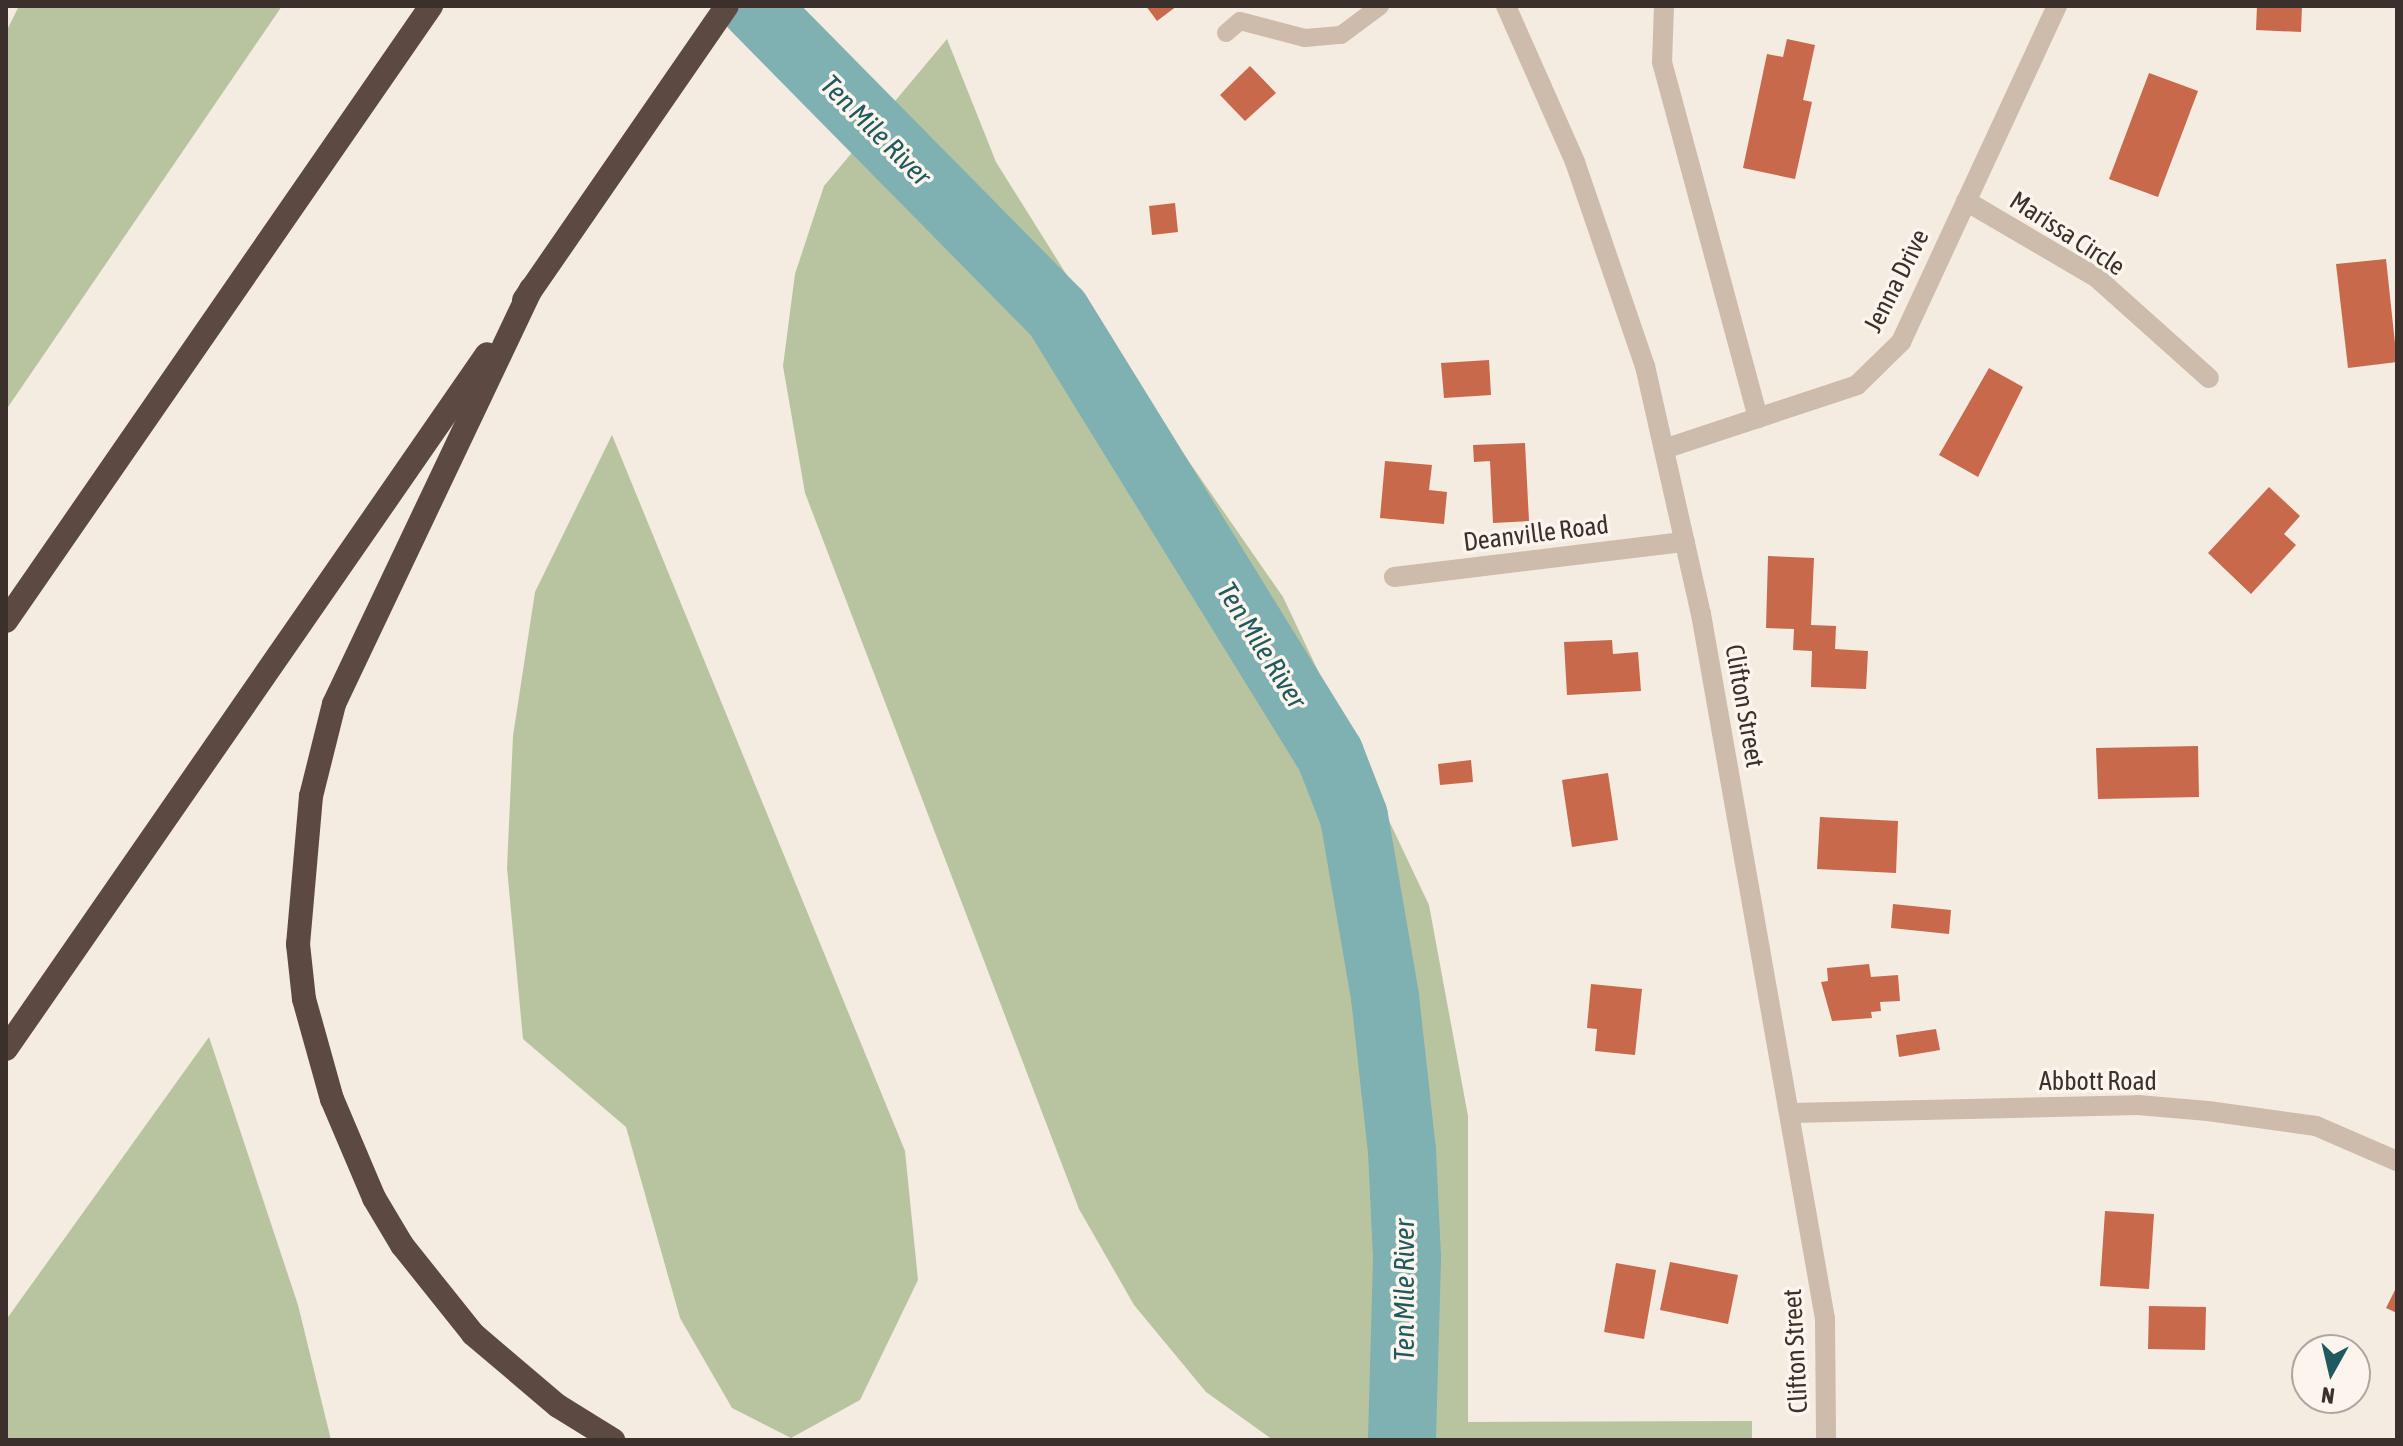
<!DOCTYPE html>
<style>
body{margin:0}
#map{position:relative;width:2403px;height:1446px;overflow:hidden;background:#f4ebe1;font-family:"Asap Condensed",sans-serif}
div>[style]{position:absolute}
.green>*{inset:0;background:#b8c4a0}
.river>*{height:68px;margin:-34px;padding:0 34px;transform-origin:34px;border-radius:34px;background:#7fb0b2}
.building>*{inset:0;background:#c8694b}
.service>*{height:18px;margin:-9px;padding:0 9px;transform-origin:9px;border-radius:9px;background:#cdbbac}
.minor>*{height:20px;margin:-10px;padding:0 10px;transform-origin:10px;border-radius:10px;background:#cdbbac}
.motorway>*{height:24px;margin:-12px;padding:0 12px;transform-origin:12px;border-radius:12px;background:#5c4a42}
span{translate:-50% -50%;white-space:nowrap;text-align:center;line-height:1.15;-webkit-text-stroke:7px #fbf5ee;paint-order:stroke}
.street-label{font-size:26px;color:#3b302b}
.water-label{font-size:28px;color:#1f5a5e;font-style:italic}
.frame{position:absolute;inset:0;border:8px solid #3b302b;pointer-events:none}
.north{position:absolute;left:2291px;top:1334px;width:80px;height:80px;box-sizing:border-box;background:#fbf5ee;border:2px solid #aea6a0;border-radius:50%;rotate:188deg;font-size:22px;font-weight:700;line-height:32px;text-align:center;color:#3b302b}
.north::after{content:'';display:block;margin:auto;width:28px;height:36px;background:#1f5a5e;clip-path:polygon(50% 0,100% 100%,50% 72%,0 100%)}
</style>
<div id="map">
<div class="green">
<i style="clip-path:polygon(19px 6px,282px 6px,6px 410px,6px 32px)"></i>
<i style="clip-path:polygon(947px 39px,996px 162px,1135px 384px,1283px 597px,1429px 905px,1468px 1116px,1468px 1422px,1752px 1421px,1752px 1440px,1273px 1440px,1206px 1392px,1134px 1305px,1079px 1209px,805px 493px,783px 366px,795px 274px,824px 186px)"></i>
<i style="clip-path:polygon(612px 435px,905px 1151px,918px 1280px,860px 1400px,791px 1438px,732px 1408px,680px 1318px,626px 1127px,523px 1039px,507px 868px,513px 736px,535px 592px)"></i>
<i style="clip-path:polygon(209px 1037px,298px 1305px,331px 1440px,6px 1440px,6px 1320px)"></i>
</div>
<div class="river">
<i style="left:754px;top:6px;width:431px;rotate:45.4deg"></i>
<i style="left:1057px;top:313px;width:520px;rotate:58.3deg"></i>
<i style="left:1330px;top:755px;width:66px;rotate:68.8deg"></i>
<i style="left:1354px;top:817px;width:183px;rotate:80.2deg"></i>
<i style="left:1385px;top:997px;width:155px;rotate:83.7deg"></i>
<i style="left:1402px;top:1151px;width:108px;rotate:87.3deg"></i>
<i style="left:1407px;top:1259px;width:181px;rotate:91.6deg"></i>
</div>
<div class="building">
<i style="clip-path:polygon(1146px 6px,1177px 6px,1157px 21px)"></i>
<i style="clip-path:polygon(2257px 6px,2302px 6px,2301px 32px,2256px 30px)"></i>
<i style="clip-path:polygon(1787px 39px,1815px 45px,1803px 100px,1812px 102px,1795px 179px,1743px 168px,1767px 54px,1783px 57px)"></i>
<i style="clip-path:polygon(1250px 66px,1276px 93px,1245px 121px,1220px 95px)"></i>
<i style="clip-path:polygon(2149px 73px,2198px 91px,2158px 197px,2109px 179px)"></i>
<i style="clip-path:polygon(1175px 203px,1178px 232px,1152px 235px,1149px 206px)"></i>
<i style="clip-path:polygon(2386px 259px,2397px 362px,2348px 368px,2336px 264px)"></i>
<i style="clip-path:polygon(1489px 360px,1491px 395px,1444px 398px,1441px 363px)"></i>
<i style="clip-path:polygon(1989px 368px,2023px 387px,1978px 477px,1939px 455px)"></i>
<i style="clip-path:polygon(1525px 443px,1529px 521px,1493px 523px,1490px 461px,1474px 462px,1473px 445px)"></i>
<i style="clip-path:polygon(1385px 461px,1432px 465px,1429px 490px,1447px 492px,1444px 524px,1380px 518px)"></i>
<i style="clip-path:polygon(2269px 487px,2300px 516px,2284px 534px,2296px 545px,2251px 594px,2208px 553px)"></i>
<i style="clip-path:polygon(1768px 556px,1814px 558px,1811px 625px,1836px 626px,1835px 649px,1868px 651px,1866px 689px,1811px 687px,1812px 651px,1793px 650px,1794px 629px,1766px 628px)"></i>
<i style="clip-path:polygon(1612px 640px,1613px 654px,1638px 652px,1641px 691px,1567px 695px,1564px 642px)"></i>
<i style="clip-path:polygon(2198px 746px,2199px 797px,2098px 799px,2096px 748px)"></i>
<i style="clip-path:polygon(1471px 760px,1473px 782px,1440px 785px,1438px 764px)"></i>
<i style="clip-path:polygon(1608px 773px,1618px 840px,1572px 847px,1562px 780px)"></i>
<i style="clip-path:polygon(1820px 817px,1898px 821px,1896px 873px,1817px 869px)"></i>
<i style="clip-path:polygon(1893px 904px,1951px 910px,1949px 934px,1891px 928px)"></i>
<i style="clip-path:polygon(1869px 964px,1871px 977px,1898px 975px,1900px 1001px,1880px 1002px,1881px 1011px,1871px 1012px,1872px 1018px,1832px 1021px,1821px 982px,1828px 981px,1827px 968px)"></i>
<i style="clip-path:polygon(1591px 984px,1642px 989px,1635px 1055px,1595px 1051px,1597px 1029px,1587px 1028px)"></i>
<i style="clip-path:polygon(1936px 1029px,1940px 1050px,1899px 1057px,1896px 1035px)"></i>
<i style="clip-path:polygon(2105px 1211px,2154px 1214px,2149px 1289px,2100px 1286px)"></i>
<i style="clip-path:polygon(1670px 1262px,1738px 1275px,1728px 1324px,1660px 1310px)"></i>
<i style="clip-path:polygon(1616px 1263px,1656px 1270px,1644px 1339px,1604px 1332px)"></i>
<i style="clip-path:polygon(2397px 1286px,2397px 1313px,2386px 1308px)"></i>
<i style="clip-path:polygon(2149px 1306px,2206px 1307px,2205px 1350px,2148px 1349px)"></i>
</div>
<div class="service">
<i style="left:1226px;top:33px;width:18px;rotate:-41deg"></i>
<i style="left:1240px;top:21px;width:67px;rotate:14.7deg"></i>
<i style="left:1305px;top:38px;width:36px;rotate:-5deg"></i>
<i style="left:1341px;top:35px;width:49px;rotate:-36.6deg"></i>
</div>
<div class="minor">
<i style="left:1506px;top:6px;width:171px;rotate:66.1deg"></i>
<i style="left:1575px;top:162px;width:216px;rotate:71.1deg"></i>
<i style="left:1645px;top:366px;width:254px;rotate:77.3deg"></i>
<i style="left:1701px;top:614px;width:716px;rotate:80.02deg"></i>
<i style="left:1825px;top:1319px;width:121px;rotate:89.5deg"></i>
<i style="left:1664px;top:6px;width:56px;rotate:92deg"></i>
<i style="left:1662px;top:62px;width:369px;rotate:74.9deg"></i>
<i style="left:1966px;top:201px;width:152px;rotate:30.4deg"></i>
<i style="left:2097px;top:278px;width:150px;rotate:41.8deg"></i>
<i style="left:1664px;top:449px;width:203px;rotate:-18.3deg"></i>
<i style="left:1857px;top:385px;width:62px;rotate:-44.3deg"></i>
<i style="left:1901px;top:342px;width:370px;rotate:-65.1deg"></i>
<i style="left:1394px;top:577px;width:293px;rotate:-6.9deg"></i>
<i style="left:1791px;top:1113px;width:347px;rotate:-1.3deg"></i>
<i style="left:2138px;top:1105px;width:70px;rotate:4.9deg"></i>
<i style="left:2208px;top:1111px;width:109px;rotate:7.9deg"></i>
<i style="left:2316px;top:1126px;width:88px;rotate:23.4deg"></i>
</div>
<div class="motorway">
<i style="left:531px;top:289px;width:459px;rotate:115.4deg"></i>
<i style="left:334px;top:704px;width:95px;rotate:104deg"></i>
<i style="left:311px;top:796px;width:149px;rotate:95deg"></i>
<i style="left:298px;top:944px;width:55px;rotate:83.8deg"></i>
<i style="left:304px;top:999px;width:104px;rotate:74.4deg"></i>
<i style="left:332px;top:1099px;width:108px;rotate:67deg"></i>
<i style="left:374px;top:1198px;width:55px;rotate:59.2deg"></i>
<i style="left:402px;top:1245px;width:114px;rotate:51.4deg"></i>
<i style="left:473px;top:1334px;width:111px;rotate:40.3deg"></i>
<i style="left:558px;top:1406px;width:65px;rotate:31.7deg"></i>
<i style="left:524px;top:300px;width:357px;rotate:-55.4deg"></i>
<i style="left:6px;top:621px;width:748px;rotate:-55.35deg"></i>
<i style="left:6px;top:1049px;width:845px;rotate:-55.31deg"></i>
</div>
<div class="street-label">
<span style="left:2067px;top:234px;rotate:33deg">Marissa Circle</span>
<span style="left:1897px;top:281px;rotate:-63deg">Jenna Drive</span>
<span style="left:1536px;top:534px;rotate:-7deg">Deanville Road</span>
<span style="left:1744px;top:706px;rotate:80deg">Clifton Street</span>
<span style="left:2098px;top:1082px">Abbott Road</span>
<span style="left:1796px;top:1351px;rotate:-93deg">Clifton Street</span>
</div>
<div class="water-label">
<span style="left:876px;top:130px;rotate:45deg">Ten Mile River</span>
<span style="left:1262px;top:645px;rotate:58deg">Ten Mile River</span>
<span style="left:1404px;top:1290px;rotate:-90deg">Ten Mile River</span>
</div>
<div class="frame"></div>
<div class="north">N</div>
</div>
